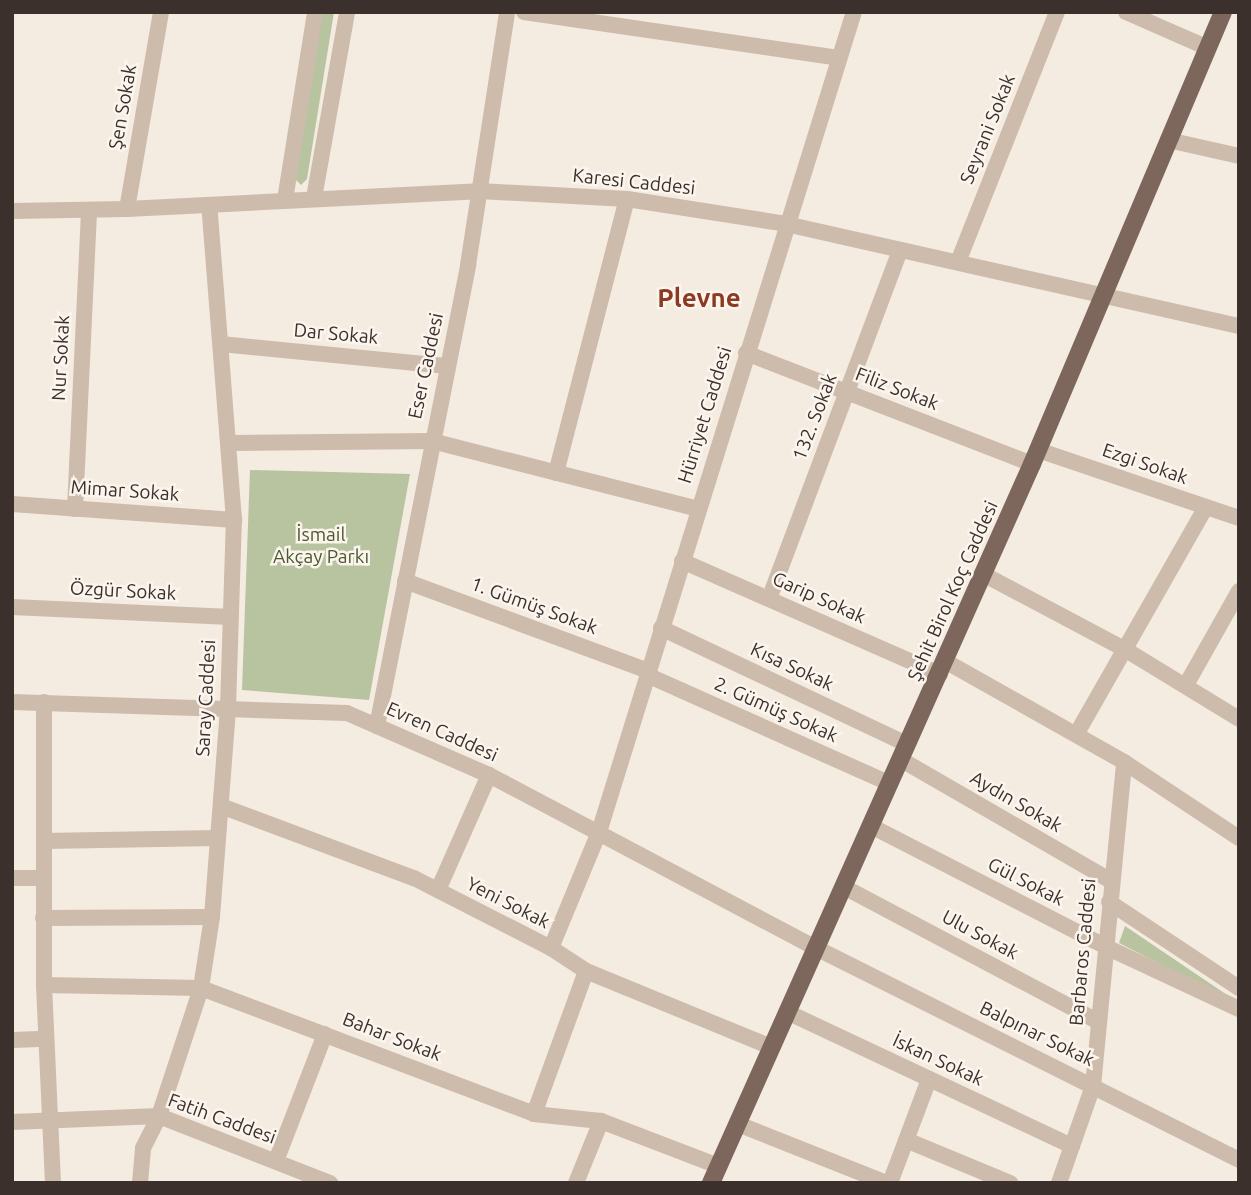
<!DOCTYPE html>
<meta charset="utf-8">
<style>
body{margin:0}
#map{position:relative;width:1251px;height:1195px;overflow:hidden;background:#f4ebe1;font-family:Ubuntu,sans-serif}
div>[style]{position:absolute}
.green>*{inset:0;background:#b8c4a0}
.minor>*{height:16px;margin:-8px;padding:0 8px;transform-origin:8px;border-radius:8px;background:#cdbbac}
.major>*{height:18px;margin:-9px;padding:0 9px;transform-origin:9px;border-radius:9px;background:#7d675c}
span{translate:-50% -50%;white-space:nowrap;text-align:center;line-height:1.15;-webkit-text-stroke:5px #fbf5ee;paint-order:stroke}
.street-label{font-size:19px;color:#3b302b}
.park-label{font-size:19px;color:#4a5a2e}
.district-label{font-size:26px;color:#8c3b22;font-weight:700}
.frame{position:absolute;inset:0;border:14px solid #3b302b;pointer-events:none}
</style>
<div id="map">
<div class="green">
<i style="clip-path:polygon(321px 12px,334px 12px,307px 179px,301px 185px,294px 178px)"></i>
<i style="clip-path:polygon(250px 470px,410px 474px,369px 700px,242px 690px)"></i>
<i style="clip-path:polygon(1125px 926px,1239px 1003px,1239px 1004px,1119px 943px)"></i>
</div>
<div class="minor">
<i style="left:524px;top:12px;width:318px;rotate:8.3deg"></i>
<i style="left:1126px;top:12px;width:90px;rotate:23.7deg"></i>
<i style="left:1168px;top:140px;width:73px;rotate:12.7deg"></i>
<i style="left:314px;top:198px;width:189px;rotate:-79.9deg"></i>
<i style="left:285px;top:200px;width:190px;rotate:-80.9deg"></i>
<i style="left:127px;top:209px;width:200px;rotate:-80.2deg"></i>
<i style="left:12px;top:211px;width:115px;rotate:-1deg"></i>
<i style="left:127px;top:209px;width:352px;rotate:-2.9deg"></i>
<i style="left:479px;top:191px;width:148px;rotate:3.1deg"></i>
<i style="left:627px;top:199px;width:161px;rotate:8.9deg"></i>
<i style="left:786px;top:224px;width:464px;rotate:12.7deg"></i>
<i style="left:958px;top:262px;width:269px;rotate:-68.4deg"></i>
<i style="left:221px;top:344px;width:227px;rotate:5.6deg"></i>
<i style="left:746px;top:353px;width:307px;rotate:21.2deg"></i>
<i style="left:230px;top:443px;width:202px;rotate:-0.6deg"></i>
<i style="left:432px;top:441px;width:275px;rotate:14.3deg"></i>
<i style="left:1038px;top:450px;width:212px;rotate:18.7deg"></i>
<i style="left:556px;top:473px;width:283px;rotate:-75.5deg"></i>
<i style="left:12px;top:504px;width:223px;rotate:4.1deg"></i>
<i style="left:75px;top:509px;width:299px;rotate:-87.3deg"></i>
<i style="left:682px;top:561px;width:282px;rotate:23.7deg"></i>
<i style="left:983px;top:574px;width:162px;rotate:28deg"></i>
<i style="left:1126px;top:650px;width:132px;rotate:31.4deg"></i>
<i style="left:405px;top:581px;width:259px;rotate:20.3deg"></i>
<i style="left:769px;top:599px;width:373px;rotate:-69.4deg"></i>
<i style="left:12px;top:607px;width:219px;rotate:2.6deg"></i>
<i style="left:661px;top:628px;width:271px;rotate:25.3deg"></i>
<i style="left:945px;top:661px;width:206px;rotate:29.4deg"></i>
<i style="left:1124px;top:762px;width:138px;rotate:33.5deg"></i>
<i style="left:647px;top:675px;width:264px;rotate:24.1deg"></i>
<i style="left:1186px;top:685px;width:108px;rotate:-60.6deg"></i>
<i style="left:12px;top:702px;width:335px;rotate:1.9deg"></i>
<i style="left:347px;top:713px;width:155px;rotate:23.6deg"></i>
<i style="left:489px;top:775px;width:370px;rotate:27.9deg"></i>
<i style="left:816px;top:948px;width:473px;rotate:26.6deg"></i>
<i style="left:44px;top:702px;width:283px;rotate:90deg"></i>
<i style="left:44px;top:985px;width:198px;rotate:87.4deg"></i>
<i style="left:377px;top:726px;width:470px;rotate:-78.8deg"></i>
<i style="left:468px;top:265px;width:256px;rotate:-81.2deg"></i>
<i style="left:1077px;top:733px;width:260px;rotate:-60.3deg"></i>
<i style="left:900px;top:759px;width:244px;rotate:30deg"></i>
<i style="left:221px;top:806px;width:206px;rotate:20.5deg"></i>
<i style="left:414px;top:878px;width:154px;rotate:27.1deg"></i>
<i style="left:551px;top:948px;width:42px;rotate:33.3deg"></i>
<i style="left:586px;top:971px;width:200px;rotate:22.3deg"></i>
<i style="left:871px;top:826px;width:264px;rotate:27.2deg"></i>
<i style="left:1106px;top:947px;width:147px;rotate:25deg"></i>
<i style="left:44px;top:841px;width:173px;rotate:-1deg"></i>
<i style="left:12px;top:878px;width:31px"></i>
<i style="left:844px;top:887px;width:286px;rotate:27.9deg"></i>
<i style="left:438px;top:890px;width:126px;rotate:-66.1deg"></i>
<i style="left:1109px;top:902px;width:156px;rotate:33.5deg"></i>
<i style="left:43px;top:918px;width:169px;rotate:-0.3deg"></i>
<i style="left:551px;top:948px;width:126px;rotate:-67.5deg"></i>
<i style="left:599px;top:832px;width:859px;rotate:-72.73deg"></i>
<i style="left:44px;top:985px;width:157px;rotate:1.1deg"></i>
<i style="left:201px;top:988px;width:356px;rotate:20.7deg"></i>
<i style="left:534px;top:1114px;width:67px;rotate:6deg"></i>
<i style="left:601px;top:1121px;width:125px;rotate:21deg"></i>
<i style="left:787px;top:1012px;width:315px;rotate:25.2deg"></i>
<i style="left:12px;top:1040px;width:34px;rotate:-2deg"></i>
<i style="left:534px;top:1114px;width:152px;rotate:-70deg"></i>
<i style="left:12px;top:1122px;width:147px;rotate:-2.3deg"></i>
<i style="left:159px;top:1116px;width:184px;rotate:21.4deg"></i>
<i style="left:738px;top:1124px;width:159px;rotate:21.7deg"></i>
<i style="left:906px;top:1140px;width:113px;rotate:22.5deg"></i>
<i style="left:276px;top:1161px;width:136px;rotate:-68.9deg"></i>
<i style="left:140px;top:1183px;width:35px;rotate:-85deg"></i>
<i style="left:143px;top:1148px;width:36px;rotate:-63deg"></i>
<i style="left:159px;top:1116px;width:135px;rotate:-71.8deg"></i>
<i style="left:201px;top:988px;width:72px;rotate:-81.2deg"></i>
<i style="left:212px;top:917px;width:210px;rotate:-85.6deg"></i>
<i style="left:228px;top:708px;width:188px;rotate:-88.2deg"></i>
<i style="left:234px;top:520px;width:316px;rotate:-94.5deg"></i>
<i style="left:576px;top:1183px;width:67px;rotate:-68deg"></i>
<i style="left:890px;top:1183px;width:111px;rotate:-69.4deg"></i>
<i style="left:1059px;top:1183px;width:103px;rotate:-70.7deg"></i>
<i style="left:1093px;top:1086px;width:325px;rotate:-84.5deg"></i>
</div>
<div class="major">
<i style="left:711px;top:1183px;width:787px;rotate:-65.94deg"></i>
<i style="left:1032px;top:464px;width:491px;rotate:-67.1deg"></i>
</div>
<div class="street-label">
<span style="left:123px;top:107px;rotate:-80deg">Şen Sokak</span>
<span style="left:988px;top:129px;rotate:-68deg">Seyrani Sokak</span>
<span style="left:634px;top:182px;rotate:6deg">Karesi Caddesi</span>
<span style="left:336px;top:334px;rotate:5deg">Dar Sokak</span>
<span style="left:61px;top:358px;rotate:-87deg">Nur Sokak</span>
<span style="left:426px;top:366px;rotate:-78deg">Eser Caddesi</span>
<span style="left:897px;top:389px;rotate:21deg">Filiz Sokak</span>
<span style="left:705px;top:415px;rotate:-73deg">Hürriyet Caddesi</span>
<span style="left:815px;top:417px;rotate:-69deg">132. Sokak</span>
<span style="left:1145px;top:464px;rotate:19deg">Ezgi Sokak</span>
<span style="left:125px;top:491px;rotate:4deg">Mimar Sokak</span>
<span style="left:123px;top:591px;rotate:3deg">Özgür Sokak</span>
<span style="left:953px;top:591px;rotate:-66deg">Şehit Birol Koç Caddesi</span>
<span style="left:819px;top:598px;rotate:24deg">Garip Sokak</span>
<span style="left:534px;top:606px;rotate:20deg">1. Gümüş Sokak</span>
<span style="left:792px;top:667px;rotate:25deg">Kısa Sokak</span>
<span style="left:206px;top:698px;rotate:-87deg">Saray Caddesi</span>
<span style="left:776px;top:710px;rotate:24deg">2. Gümüş Sokak</span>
<span style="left:442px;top:732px;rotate:24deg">Evren Caddesi</span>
<span style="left:1016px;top:802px;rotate:30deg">Aydın Sokak</span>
<span style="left:1026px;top:882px;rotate:27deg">Gül Sokak</span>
<span style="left:508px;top:903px;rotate:27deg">Yeni Sokak</span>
<span style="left:980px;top:935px;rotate:28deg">Ulu Sokak</span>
<span style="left:1083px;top:952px;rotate:-85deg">Barbaros Caddesi</span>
<span style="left:1037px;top:1034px;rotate:26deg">Balpınar Sokak</span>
<span style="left:392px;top:1037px;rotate:21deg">Bahar Sokak</span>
<span style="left:938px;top:1060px;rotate:25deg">İskan Sokak</span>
<span style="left:222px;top:1119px;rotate:20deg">Fatih Caddesi</span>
</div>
<div class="park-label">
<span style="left:321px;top:546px">İsmail<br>Akçay Parkı</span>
</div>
<div class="district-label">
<span style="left:699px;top:298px">Plevne</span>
</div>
<div class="frame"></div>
</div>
